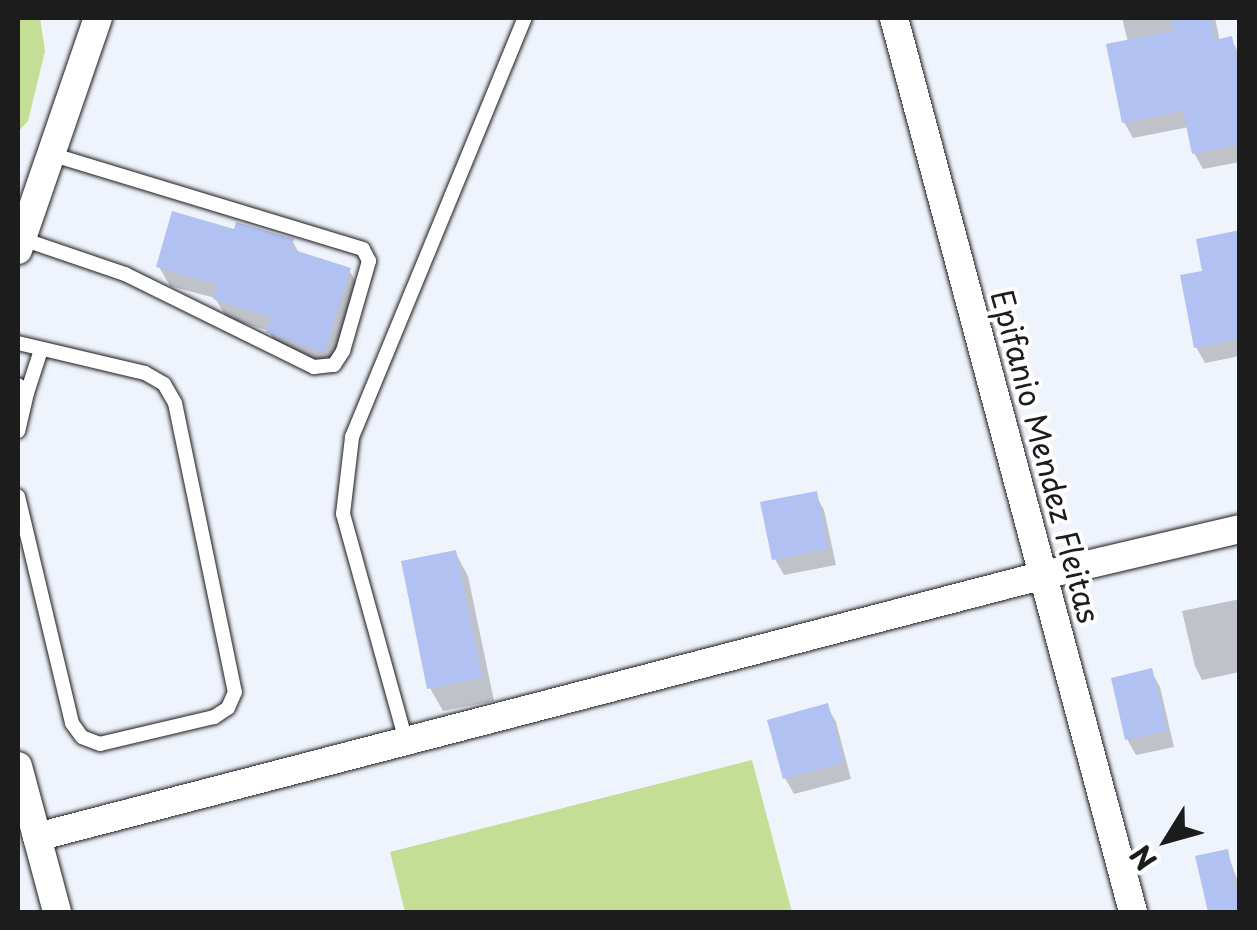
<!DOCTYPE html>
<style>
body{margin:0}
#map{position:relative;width:1257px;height:930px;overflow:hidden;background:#eff3fc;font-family:"Playpen Sans",sans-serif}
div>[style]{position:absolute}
.green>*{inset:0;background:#c5de95}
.shadow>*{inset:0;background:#0003}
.building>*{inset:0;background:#b1c2f2}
.roads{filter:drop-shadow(0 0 2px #1c1c1c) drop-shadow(0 0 2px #1c1c1c)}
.lane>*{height:14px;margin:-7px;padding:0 7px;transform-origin:7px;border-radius:7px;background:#fff}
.street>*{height:28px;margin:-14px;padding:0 14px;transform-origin:14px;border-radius:14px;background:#fff}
span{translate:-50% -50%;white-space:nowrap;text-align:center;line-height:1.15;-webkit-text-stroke:8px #fff;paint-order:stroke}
.street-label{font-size:30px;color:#1c1c1c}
.frame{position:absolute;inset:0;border:20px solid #1c1c1c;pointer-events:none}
.north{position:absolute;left:1117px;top:790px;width:100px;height:100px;-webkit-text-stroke:8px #fff;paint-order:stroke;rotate:233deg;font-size:28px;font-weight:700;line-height:40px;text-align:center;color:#1c1c1c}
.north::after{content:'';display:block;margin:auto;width:35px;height:45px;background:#1c1c1c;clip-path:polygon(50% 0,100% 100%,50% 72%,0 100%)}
</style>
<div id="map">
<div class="green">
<i style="clip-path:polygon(18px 18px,40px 18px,45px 51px,28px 121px,18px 132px)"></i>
<i style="clip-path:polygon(752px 760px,792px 912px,405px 912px,390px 852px)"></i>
</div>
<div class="shadow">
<i style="clip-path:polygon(1122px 18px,1215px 18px,1220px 42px,1231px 39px,1240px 55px,1240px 162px,1203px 169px,1194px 153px,1189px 127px,1133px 138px,1124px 122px,1128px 42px)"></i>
<i style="clip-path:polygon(235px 232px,293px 242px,299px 253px,349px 270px,360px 289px,335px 370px,280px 351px,269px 331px,227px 318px,215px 298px,170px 286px,159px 267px)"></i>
<i style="clip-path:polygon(1240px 233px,1240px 356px,1205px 363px,1196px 347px,1205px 273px)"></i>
<i style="clip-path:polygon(815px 494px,824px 510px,836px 565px,784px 575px,775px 559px,763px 504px)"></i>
<i style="clip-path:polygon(455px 552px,468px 576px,494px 701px,443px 711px,430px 688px)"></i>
<i style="clip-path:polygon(1240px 599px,1240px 672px,1202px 680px,1195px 666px,1182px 611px)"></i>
<i style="clip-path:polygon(1151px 671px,1160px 687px,1174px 747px,1136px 755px,1127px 739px)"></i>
<i style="clip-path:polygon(827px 706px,836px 722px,851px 779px,794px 794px,785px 778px)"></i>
<i style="clip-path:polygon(1227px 852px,1240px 887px,1240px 912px,1210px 912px,1198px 858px)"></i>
</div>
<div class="building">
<i style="clip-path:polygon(1171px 18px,1211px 18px,1215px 40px,1232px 36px,1240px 74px,1240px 144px,1192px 154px,1183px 111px,1122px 123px,1106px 44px,1173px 31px)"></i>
<i style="clip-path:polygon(172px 211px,234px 229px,236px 222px,294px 239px,291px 249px,351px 268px,324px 353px,266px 332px,271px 317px,213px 299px,217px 284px,156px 267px)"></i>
<i style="clip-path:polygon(1240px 230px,1240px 339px,1194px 348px,1180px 275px,1202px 271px,1196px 239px)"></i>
<i style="clip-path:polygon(817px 491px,828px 549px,772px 560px,760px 502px)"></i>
<i style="clip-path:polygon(456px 550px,482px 678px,427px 689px,401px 561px)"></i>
<i style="clip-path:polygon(1152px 668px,1167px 731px,1125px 740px,1111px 678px)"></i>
<i style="clip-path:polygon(828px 703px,844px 763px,783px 779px,767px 720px)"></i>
<i style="clip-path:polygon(1228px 849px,1240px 912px,1208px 912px,1195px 856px)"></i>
</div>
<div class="roads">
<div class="lane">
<i style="left:22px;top:239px;width:109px;rotate:18.8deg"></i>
<i style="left:125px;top:274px;width:211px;rotate:26.2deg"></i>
<i style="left:314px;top:367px;width:20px;rotate:-6deg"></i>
<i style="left:334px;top:365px;width:17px;rotate:-57deg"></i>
<i style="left:343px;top:351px;width:94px;rotate:-73.9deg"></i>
<i style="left:369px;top:261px;width:13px;rotate:-117deg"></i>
<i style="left:363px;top:249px;width:326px;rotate:-163.1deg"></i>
<i style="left:18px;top:343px;width:130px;rotate:13.3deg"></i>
<i style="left:145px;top:373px;width:22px;rotate:30deg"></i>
<i style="left:164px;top:384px;width:22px;rotate:60deg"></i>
<i style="left:175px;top:403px;width:295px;rotate:78.3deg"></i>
<i style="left:235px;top:692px;width:17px;rotate:114deg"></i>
<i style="left:228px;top:708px;width:17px;rotate:147deg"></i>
<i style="left:214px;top:717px;width:117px;rotate:166.7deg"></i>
<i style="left:100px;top:744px;width:19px;rotate:-159deg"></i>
<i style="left:82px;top:737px;width:17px;rotate:-126deg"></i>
<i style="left:72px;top:723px;width:233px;rotate:-103.4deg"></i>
<i style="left:18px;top:385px;width:12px;rotate:42deg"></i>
<i style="left:27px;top:393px;width:39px;rotate:103deg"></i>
<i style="left:27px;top:393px;width:45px;rotate:-72deg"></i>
<i style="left:406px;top:741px;width:236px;rotate:-105.5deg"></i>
<i style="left:343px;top:514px;width:78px;rotate:-83.3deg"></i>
<i style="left:352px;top:437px;width:453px;rotate:-67.6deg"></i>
</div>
<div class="street">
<i style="left:894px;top:18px;width:925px;rotate:75.03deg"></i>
<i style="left:18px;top:250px;width:245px;rotate:-71deg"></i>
<i style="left:18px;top:766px;width:151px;rotate:75deg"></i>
<i style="left:37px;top:837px;width:1041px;rotate:-14.58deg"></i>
<i style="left:1044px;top:575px;width:201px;rotate:-13.2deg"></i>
</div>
</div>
<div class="street-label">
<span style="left:1046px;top:456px;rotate:75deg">Epifanio Mendez Fleitas</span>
</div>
<div class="frame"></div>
<div class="north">N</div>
</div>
